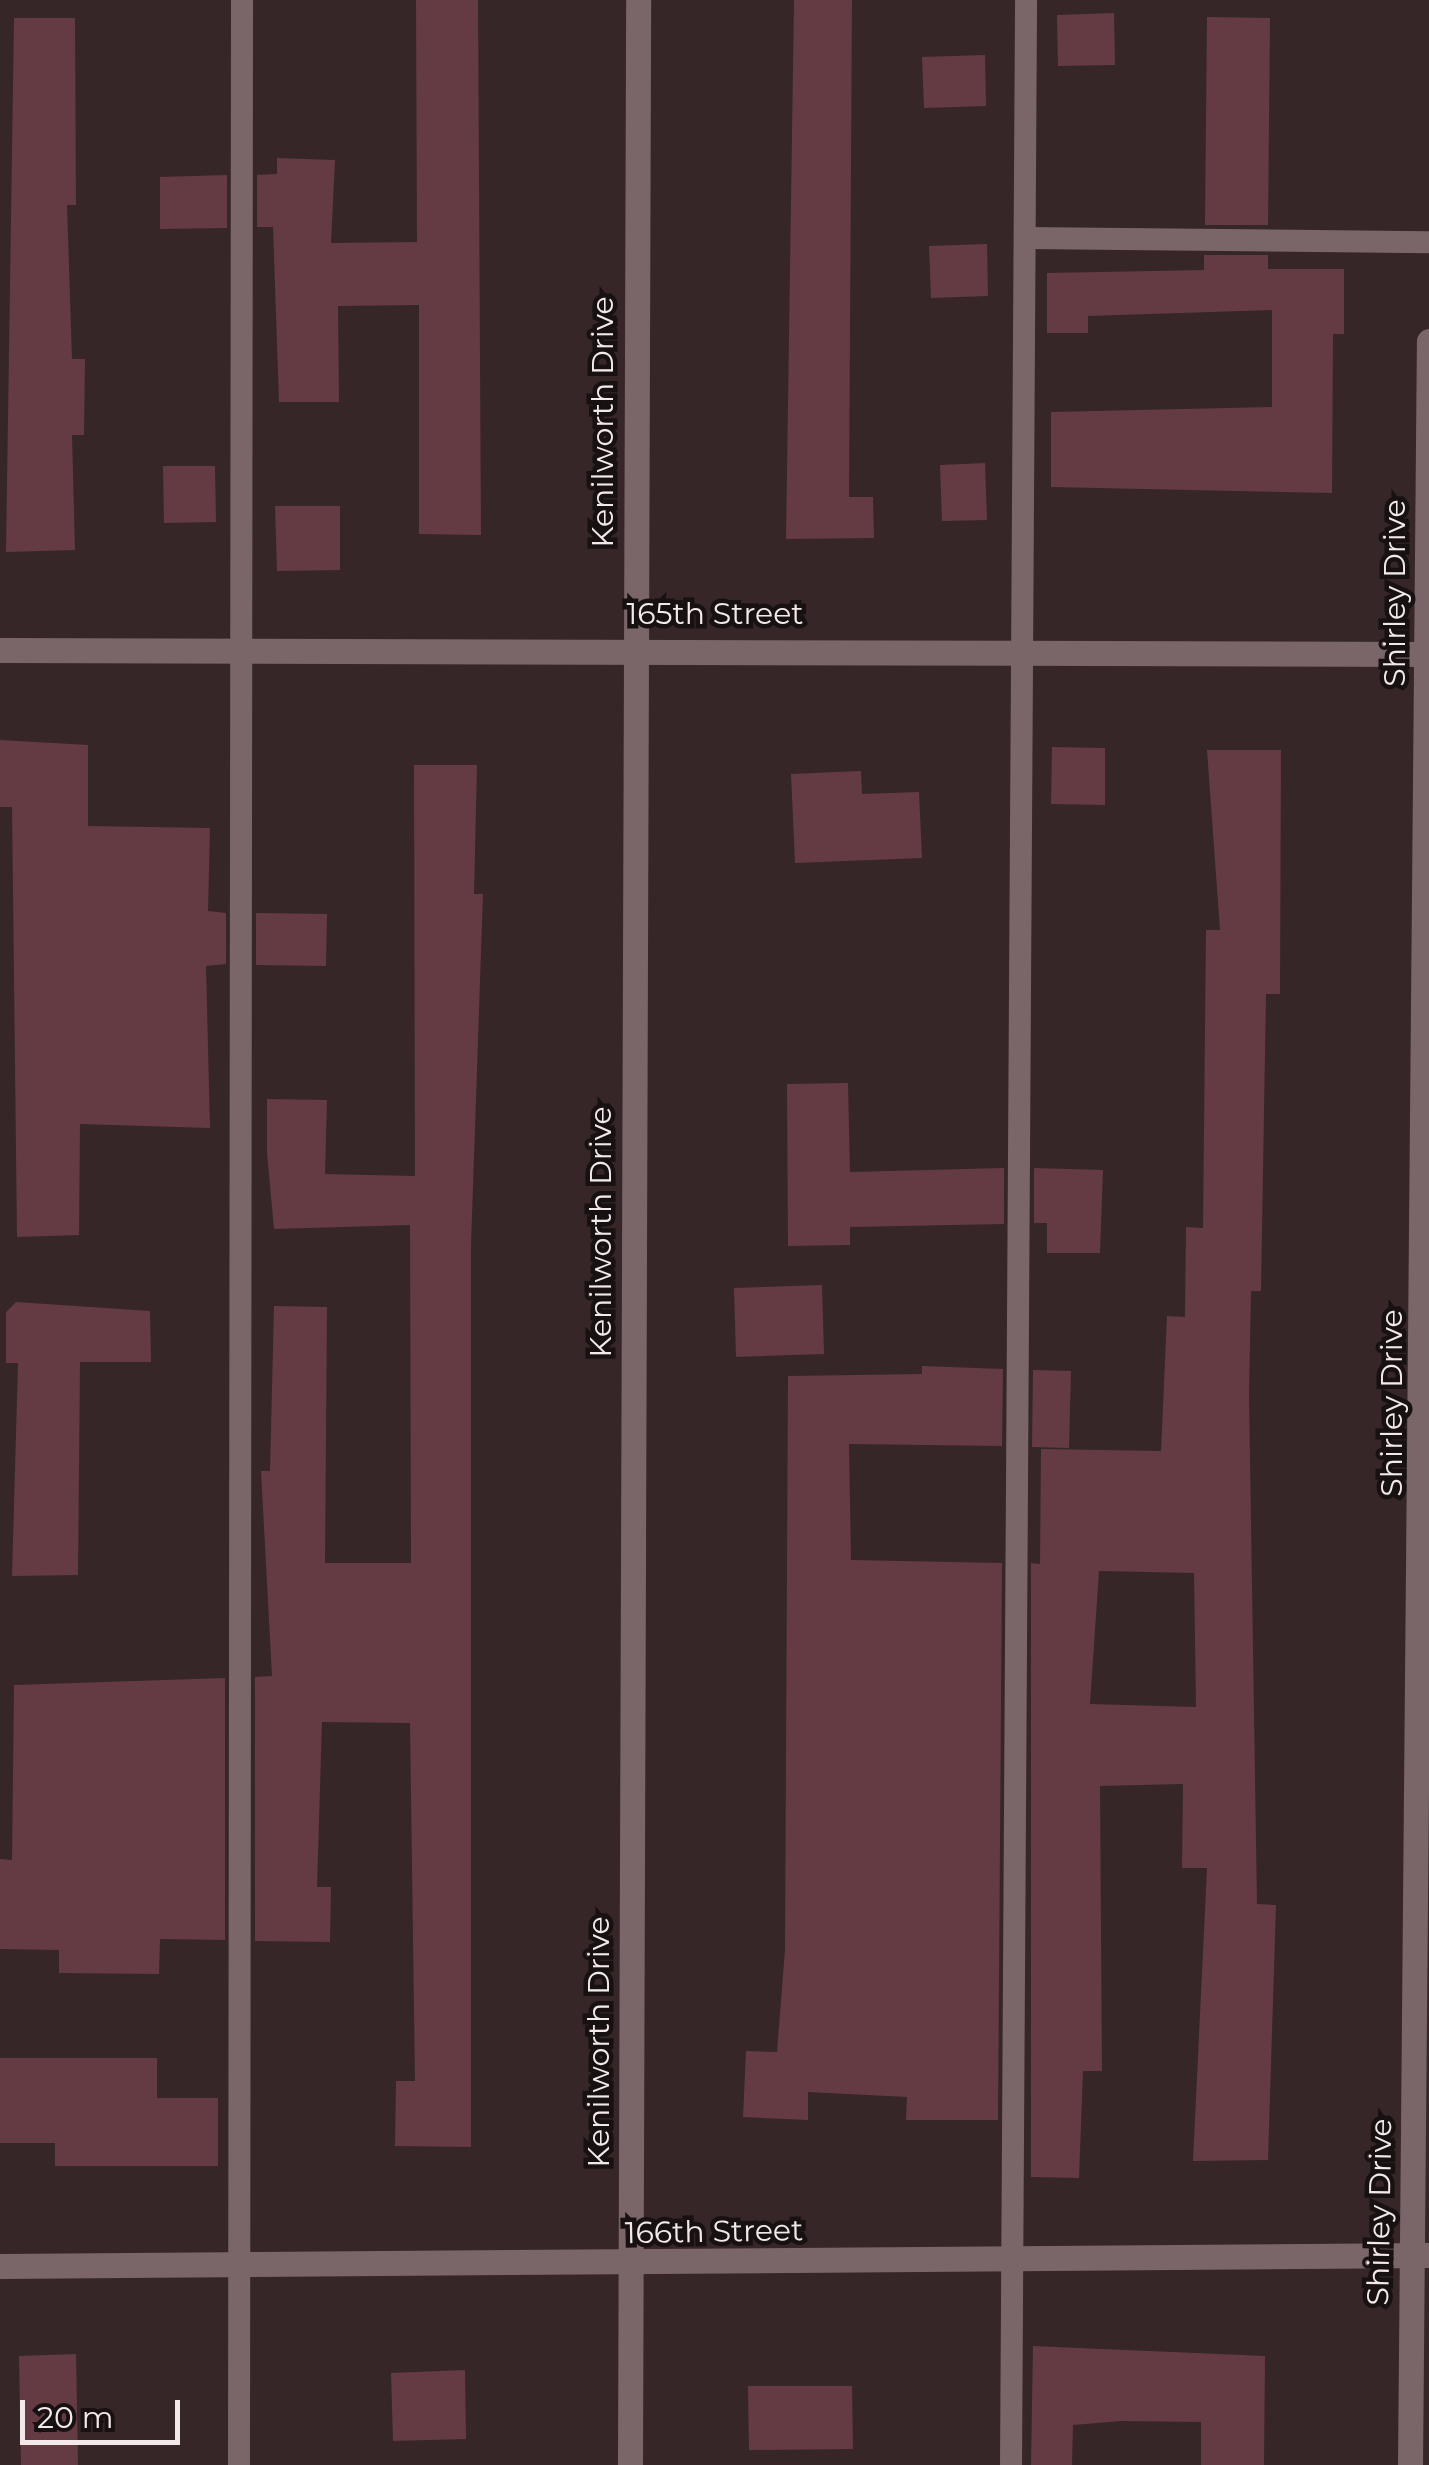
<!DOCTYPE html>
<style>
body{margin:0}
#map{position:relative;width:1429px;height:2465px;overflow:hidden;background:#362628;font-family:Montserrat,sans-serif}
div>[style]{position:absolute}
.building>*{inset:0;background:#643b42}
.service>*{height:22px;margin:-11px;padding:0 11px;transform-origin:11px;border-radius:11px;background:#7a6668}
.minor>*{height:25px;margin:-12.5px;padding:0 12.5px;transform-origin:12.5px;border-radius:12.5px;background:#7a6668}
span{translate:-50% -50%;white-space:nowrap;text-align:center;line-height:1.15;-webkit-text-stroke:9px #181112;paint-order:stroke}
.street-label{font-size:30px;color:#f3e8ea}
.scale{position:absolute;left:20px;top:2400px;width:160px;height:45px;box-sizing:border-box;border:5px solid #f3e8ea;border-top:0;padding-left:12px;font-size:30px;line-height:35px;white-space:nowrap;color:#f3e8ea;-webkit-text-stroke:8px #181112;paint-order:stroke}
</style>
<div id="map">
<div class="building">
<i style="clip-path:polygon(416px 0,478px 0,481px 535px,419px 534px,419px 305px,338px 306px,339px 402px,279px 402px,273px 227px,257px 227px,257px 175px,277px 174px,277px 158px,335px 160px,331px 243px,417px 242px)"></i>
<i style="clip-path:polygon(794px 0,852px 0,849px 497px,873px 497px,874px 538px,786px 539px)"></i>
<i style="clip-path:polygon(1114px 13px,1115px 65px,1058px 66px,1057px 15px)"></i>
<i style="clip-path:polygon(1207px 17px,1270px 18px,1268px 225px,1205px 225px)"></i>
<i style="clip-path:polygon(14px 18px,75px 18px,76px 205px,67px 205px,72px 359px,85px 359px,84px 435px,72px 435px,75px 550px,6px 552px)"></i>
<i style="clip-path:polygon(985px 55px,986px 106px,924px 108px,922px 57px)"></i>
<i style="clip-path:polygon(227px 175px,227px 228px,160px 229px,160px 177px)"></i>
<i style="clip-path:polygon(987px 244px,988px 296px,931px 298px,929px 246px)"></i>
<i style="clip-path:polygon(1204px 255px,1268px 255px,1268px 269px,1344px 269px,1344px 334px,1333px 334px,1332px 493px,1051px 487px,1051px 412px,1272px 407px,1272px 310px,1088px 316px,1088px 333px,1047px 333px,1047px 273px,1204px 270px)"></i>
<i style="clip-path:polygon(985px 463px,987px 520px,942px 521px,940px 465px)"></i>
<i style="clip-path:polygon(163px 466px,215px 466px,216px 522px,164px 523px)"></i>
<i style="clip-path:polygon(275px 506px,340px 506px,340px 570px,277px 571px)"></i>
<i style="clip-path:polygon(0 740px,88px 745px,88px 826px,210px 828px,208px 911px,226px 913px,226px 964px,206px 966px,210px 1128px,80px 1124px,79px 1235px,17px 1237px,12px 807px,0 807px)"></i>
<i style="clip-path:polygon(1052px 747px,1105px 748px,1105px 805px,1051px 804px)"></i>
<i style="clip-path:polygon(evenodd,1207px 750px,1281px 750px,1280px 994px,1266px 994px,1261px 1291px,1251px 1291px,1249px 1394px,1257px 1904px,1276px 1905px,1268px 2160px,1193px 2161px,1207px 1868px,1182px 1868px,1183px 1784px,1100px 1786px,1102px 2071px,1083px 2071px,1079px 2178px,1031px 2177px,1031px 1563px,1040px 1564px,1041px 1449px,1161px 1451px,1167px 1316px,1185px 1317px,1186px 1227px,1203px 1228px,1206px 930px,1220px 930px,1207px 750px,1099px 1571px,1194px 1573px,1196px 1707px,1090px 1704px,1099px 1571px)"></i>
<i style="clip-path:polygon(414px 765px,477px 765px,474px 894px,483px 894px,471px 1245px,471px 2147px,395px 2146px,396px 2081px,415px 2081px,410px 1723px,322px 1722px,317px 1887px,331px 1887px,330px 1942px,255px 1941px,255px 1677px,272px 1676px,261px 1471px,270px 1471px,274px 1306px,327px 1307px,325px 1563px,411px 1563px,410px 1225px,274px 1229px,267px 1153px,267px 1099px,327px 1100px,325px 1174px,415px 1176px)"></i>
<i style="clip-path:polygon(861px 771px,862px 794px,919px 792px,922px 858px,795px 863px,791px 774px)"></i>
<i style="clip-path:polygon(256px 913px,327px 914px,326px 966px,256px 965px)"></i>
<i style="clip-path:polygon(848px 1083px,850px 1172px,1004px 1168px,1004px 1224px,850px 1227px,850px 1245px,788px 1246px,787px 1084px)"></i>
<i style="clip-path:polygon(1034px 1168px,1103px 1170px,1100px 1253px,1047px 1253px,1047px 1223px,1034px 1223px)"></i>
<i style="clip-path:polygon(822px 1285px,824px 1354px,736px 1357px,734px 1288px)"></i>
<i style="clip-path:polygon(16px 1302px,150px 1311px,151px 1362px,80px 1362px,78px 1575px,12px 1576px,18px 1363px,6px 1363px,6px 1312px)"></i>
<i style="clip-path:polygon(922px 1366px,1003px 1369px,1002px 1446px,849px 1444px,851px 1560px,1002px 1563px,998px 2120px,906px 2120px,907px 2097px,808px 2092px,808px 2120px,743px 2117px,746px 2051px,777px 2052px,785px 1950px,788px 1376px,922px 1374px)"></i>
<i style="clip-path:polygon(1033px 1370px,1071px 1371px,1069px 1448px,1032px 1447px)"></i>
<i style="clip-path:polygon(225px 1678px,225px 1940px,160px 1939px,159px 1974px,59px 1973px,59px 1950px,0 1949px,0 1859px,12px 1860px,14px 1685px)"></i>
<i style="clip-path:polygon(0 2058px,157px 2058px,157px 2098px,218px 2098px,218px 2166px,55px 2166px,55px 2143px,0 2143px)"></i>
<i style="clip-path:polygon(1033px 2346px,1265px 2356px,1264px 2465px,1201px 2465px,1201px 2422px,1121px 2421px,1073px 2425px,1072px 2465px,1031px 2465px)"></i>
<i style="clip-path:polygon(76px 2354px,78px 2465px,21px 2465px,19px 2356px)"></i>
<i style="clip-path:polygon(465px 2370px,466px 2439px,393px 2441px,391px 2373px)"></i>
<i style="clip-path:polygon(748px 2386px,852px 2386px,853px 2449px,749px 2450px)"></i>
</div>
<div class="service">
<i style="left:1025px;top:238px;width:404px;rotate:0.6deg"></i>
<i style="left:239px;top:2465px;width:2465px;rotate:-89.93deg"></i>
<i style="left:1011px;top:2465px;width:2465px;rotate:-89.65deg"></i>
</div>
<div class="minor">
<i style="left:0;top:650px;width:1429px;rotate:0.16deg"></i>
<i style="left:0;top:2266px;width:1429px;rotate:-0.44deg"></i>
<i style="left:630px;top:2465px;width:2465px;rotate:-89.81deg"></i>
<i style="left:1410px;top:2465px;width:2124px;rotate:-89.49deg"></i>
</div>
<div class="street-label">
<span style="left:603px;top:422px;rotate:-90deg">Kenilworth Drive</span>
<span style="left:1395px;top:593px;rotate:-90deg">Shirley Drive</span>
<span style="left:715px;top:614px">165th Street</span>
<span style="left:601px;top:1232px;rotate:-90deg">Kenilworth Drive</span>
<span style="left:1392px;top:1403px;rotate:-90deg">Shirley Drive</span>
<span style="left:599px;top:2042px;rotate:-90deg">Kenilworth Drive</span>
<span style="left:1380px;top:2212px;rotate:-89deg">Shirley Drive</span>
<span style="left:714px;top:2232px;rotate:-1deg">166th Street</span>
</div>
<div class="scale">20 m</div>
</div>
